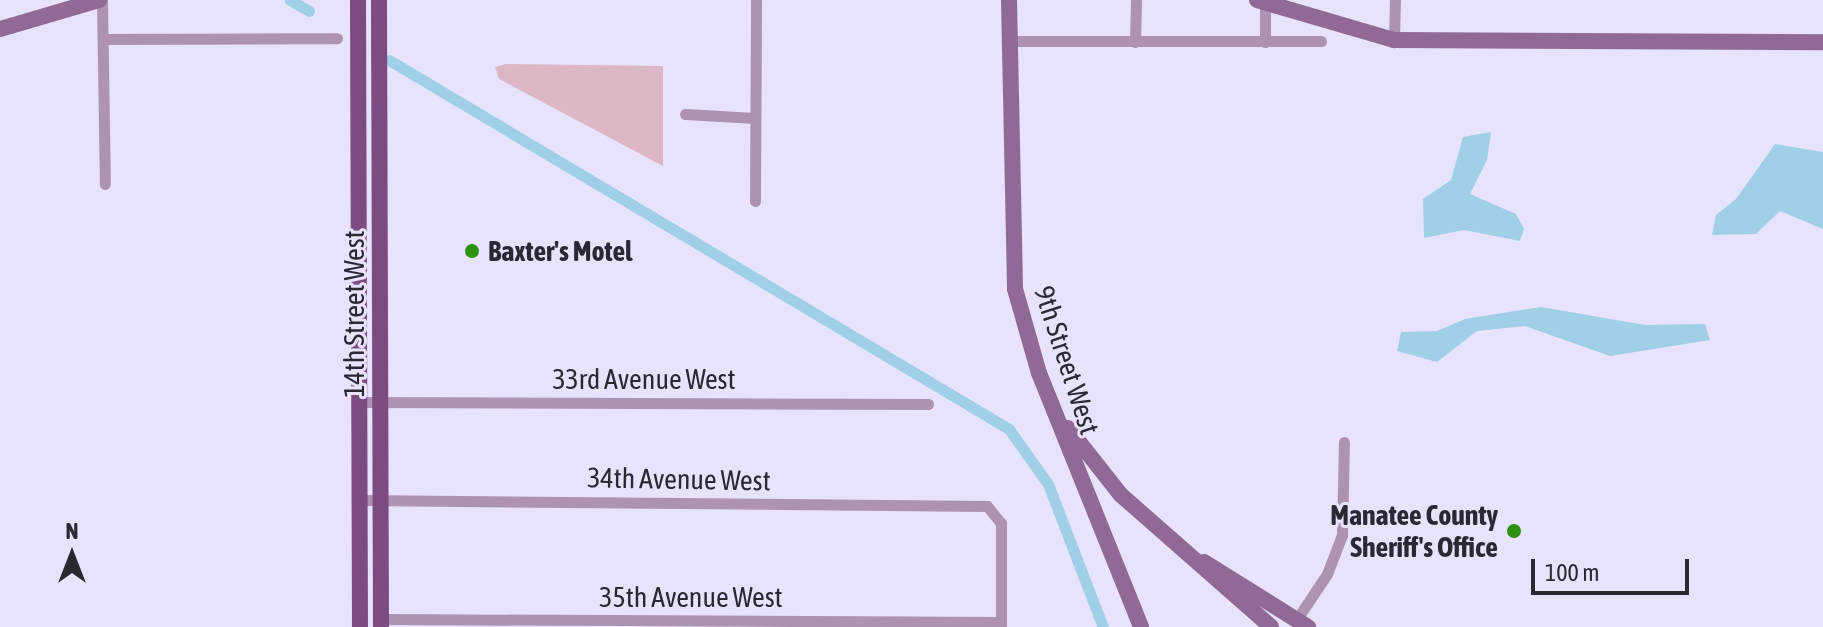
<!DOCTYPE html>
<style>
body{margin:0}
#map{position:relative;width:1823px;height:627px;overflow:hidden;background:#e7e3fc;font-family:"Asap Condensed",sans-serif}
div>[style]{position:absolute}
.green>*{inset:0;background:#ddb7c5}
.water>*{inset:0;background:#a0cfe8}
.canal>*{height:11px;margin:-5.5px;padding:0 5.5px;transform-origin:5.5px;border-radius:5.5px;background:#a0cfe8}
.street>*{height:11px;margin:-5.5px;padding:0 5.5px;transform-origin:5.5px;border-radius:5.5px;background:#ae92b1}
.secondary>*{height:16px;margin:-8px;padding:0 8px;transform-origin:8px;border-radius:8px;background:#916996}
.primary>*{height:16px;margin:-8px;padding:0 8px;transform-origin:8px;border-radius:8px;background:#7b4b82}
.dots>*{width:22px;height:22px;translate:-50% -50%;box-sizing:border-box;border:4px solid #e7e3fc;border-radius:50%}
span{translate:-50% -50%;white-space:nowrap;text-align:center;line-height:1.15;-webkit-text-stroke:6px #e7e3fc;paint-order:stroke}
.poi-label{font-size:28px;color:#2a2833;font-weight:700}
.left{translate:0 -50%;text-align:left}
.right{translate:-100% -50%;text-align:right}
.street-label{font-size:28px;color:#2a2833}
.north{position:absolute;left:32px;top:515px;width:80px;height:80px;-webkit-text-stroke:6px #e7e3fc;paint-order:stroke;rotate:0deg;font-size:22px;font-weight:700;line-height:32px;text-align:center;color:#2a2833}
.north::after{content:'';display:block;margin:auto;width:28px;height:36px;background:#2a2833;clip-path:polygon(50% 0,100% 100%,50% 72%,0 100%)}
.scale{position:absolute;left:1531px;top:559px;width:158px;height:36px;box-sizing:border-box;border:4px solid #2a2833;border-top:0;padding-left:10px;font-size:24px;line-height:28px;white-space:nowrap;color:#2a2833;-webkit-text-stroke:6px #e7e3fc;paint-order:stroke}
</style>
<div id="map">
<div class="green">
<i style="clip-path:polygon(506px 64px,663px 66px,663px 166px,499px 79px,495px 67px)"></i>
</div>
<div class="water">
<i style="clip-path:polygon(1491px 132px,1487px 160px,1470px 194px,1516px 214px,1524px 229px,1520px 241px,1464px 230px,1424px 238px,1423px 199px,1451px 180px,1463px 137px)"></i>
<i style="clip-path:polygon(1775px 144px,1823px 152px,1823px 229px,1780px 211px,1756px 234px,1712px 235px,1716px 215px,1736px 199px)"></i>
<i style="clip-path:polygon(1541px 307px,1645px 325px,1705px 324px,1710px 340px,1610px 356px,1525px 326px,1477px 331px,1437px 362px,1397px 351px,1401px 332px,1437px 331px,1465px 319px)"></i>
</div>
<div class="canal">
<i style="left:290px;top:0;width:22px;rotate:30deg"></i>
<i style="left:389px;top:60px;width:721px;rotate:30.76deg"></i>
<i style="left:1009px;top:429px;width:67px;rotate:54.7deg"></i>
<i style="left:1048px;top:484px;width:153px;rotate:69deg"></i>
</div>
<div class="street">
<i style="left:102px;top:0;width:184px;rotate:89.1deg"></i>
<i style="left:104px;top:39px;width:233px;rotate:-0.2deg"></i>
<i style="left:1394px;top:40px;width:40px;rotate:-88.6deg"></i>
<i style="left:1009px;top:41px;width:312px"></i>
<i style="left:1135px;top:42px;width:42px;rotate:-88.6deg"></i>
<i style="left:1265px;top:42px;width:42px;rotate:-90deg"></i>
<i style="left:685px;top:114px;width:70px;rotate:3.3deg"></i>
<i style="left:755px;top:201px;width:201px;rotate:-89.7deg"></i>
<i style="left:360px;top:402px;width:568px;rotate:0.2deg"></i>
<i style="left:360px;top:500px;width:627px;rotate:0.55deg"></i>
<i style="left:987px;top:506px;width:22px;rotate:51deg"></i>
<i style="left:1001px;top:523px;width:104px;rotate:90deg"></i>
<i style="left:381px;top:619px;width:620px;rotate:0.28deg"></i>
<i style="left:1297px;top:619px;width:54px;rotate:-56.3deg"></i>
<i style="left:1327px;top:574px;width:42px;rotate:-69deg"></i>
<i style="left:1342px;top:535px;width:93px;rotate:-88.8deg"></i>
</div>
<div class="secondary">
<i style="left:1009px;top:0;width:289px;rotate:88.8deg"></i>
<i style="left:1015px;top:289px;width:87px;rotate:74.1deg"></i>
<i style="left:1039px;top:373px;width:274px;rotate:68.1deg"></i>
<i style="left:1257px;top:0;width:143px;rotate:16.3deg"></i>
<i style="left:1394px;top:40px;width:429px;rotate:0.3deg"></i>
<i style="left:0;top:29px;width:103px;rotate:-16.3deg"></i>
<i style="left:1068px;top:428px;width:85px;rotate:51.7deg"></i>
<i style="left:1121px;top:495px;width:200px;rotate:41.3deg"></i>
<i style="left:1204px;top:562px;width:123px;rotate:32deg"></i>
</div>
<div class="primary">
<i style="left:358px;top:0;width:627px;rotate:89.82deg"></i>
<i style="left:379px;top:0;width:627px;rotate:89.82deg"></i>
</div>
<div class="dots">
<i style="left:472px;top:251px;background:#2c9010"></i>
<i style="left:1514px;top:531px;background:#2c9010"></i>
</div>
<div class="poi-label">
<span class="left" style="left:488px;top:251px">Baxter's Motel</span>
<span class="right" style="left:1498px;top:531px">Manatee County<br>Sheriff's Office</span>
</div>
<div class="street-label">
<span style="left:354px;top:314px;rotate:-90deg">14th Street West</span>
<span style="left:1067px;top:360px;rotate:72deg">9th Street West</span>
<span style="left:644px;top:379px">33rd Avenue West</span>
<span style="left:679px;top:479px;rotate:1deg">34th Avenue West</span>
<span style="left:691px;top:597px">35th Avenue West</span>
</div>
<div class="north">N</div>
<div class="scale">100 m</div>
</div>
